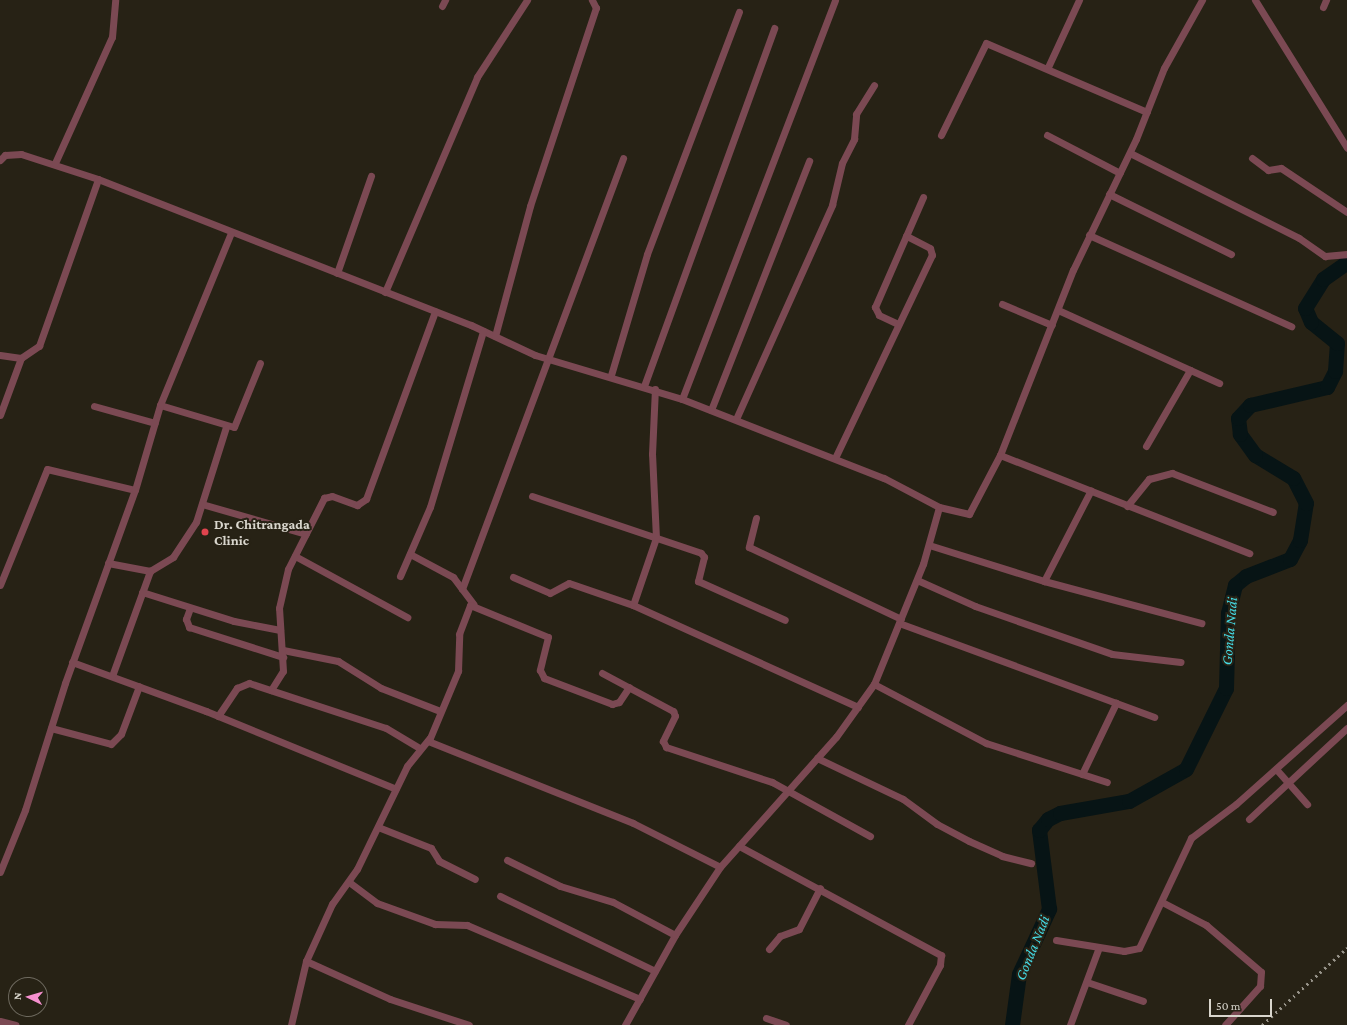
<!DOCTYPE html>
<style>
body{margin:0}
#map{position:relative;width:1347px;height:1025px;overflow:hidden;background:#272215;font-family:"Crimson Pro",serif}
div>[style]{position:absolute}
.river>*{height:15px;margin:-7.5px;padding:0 7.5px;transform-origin:7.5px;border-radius:7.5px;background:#071415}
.street>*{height:7px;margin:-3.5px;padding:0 3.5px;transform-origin:3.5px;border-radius:3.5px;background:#7b4953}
.rail>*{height:2.5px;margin-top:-1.25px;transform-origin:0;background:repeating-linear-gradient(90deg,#979389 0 2px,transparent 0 6px)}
.dots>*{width:11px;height:11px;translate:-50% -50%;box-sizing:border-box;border:2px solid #272215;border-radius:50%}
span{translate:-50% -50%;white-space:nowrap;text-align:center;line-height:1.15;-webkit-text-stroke:4px #272215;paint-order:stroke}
.poi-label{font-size:14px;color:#d9d6cd;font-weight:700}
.left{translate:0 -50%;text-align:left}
.water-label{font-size:15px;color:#45dbe5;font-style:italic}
.north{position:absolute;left:8px;top:977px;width:40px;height:40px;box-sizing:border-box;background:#272215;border:1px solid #6e6a5f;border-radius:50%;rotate:275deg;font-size:11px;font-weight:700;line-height:16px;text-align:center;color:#d9d6cd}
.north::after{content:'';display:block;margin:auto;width:14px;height:18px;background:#f690cf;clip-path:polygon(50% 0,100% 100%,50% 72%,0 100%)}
.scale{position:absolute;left:1209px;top:999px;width:63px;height:18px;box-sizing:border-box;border:2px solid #d9d6cd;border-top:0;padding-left:5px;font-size:12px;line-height:14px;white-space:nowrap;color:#d9d6cd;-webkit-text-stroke:3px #272215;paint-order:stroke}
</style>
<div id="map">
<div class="river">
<i style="left:1012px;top:1025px;width:51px;rotate:-82.2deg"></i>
<i style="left:1019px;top:974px;width:72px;rotate:-65.2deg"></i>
<i style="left:1049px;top:909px;width:80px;rotate:-97.2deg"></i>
<i style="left:1039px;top:830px;width:14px;rotate:-51deg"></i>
<i style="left:1048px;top:819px;width:13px;rotate:-27deg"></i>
<i style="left:1060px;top:813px;width:70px;rotate:-9.9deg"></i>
<i style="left:1129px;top:801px;width:65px;rotate:-29.3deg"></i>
<i style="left:1186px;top:769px;width:90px;rotate:-63.7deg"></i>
<i style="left:1226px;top:688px;width:75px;rotate:-88.5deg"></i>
<i style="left:1228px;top:613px;width:29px;rotate:-76deg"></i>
<i style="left:1235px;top:585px;width:14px;rotate:-39deg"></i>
<i style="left:1246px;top:576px;width:47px;rotate:-21.1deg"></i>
<i style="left:1290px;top:559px;width:21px;rotate:-62deg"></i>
<i style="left:1300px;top:540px;width:37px;rotate:-81deg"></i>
<i style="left:1306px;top:503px;width:28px;rotate:-117deg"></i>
<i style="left:1293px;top:478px;width:44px;rotate:-148.8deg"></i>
<i style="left:1255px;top:455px;width:26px;rotate:-126deg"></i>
<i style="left:1240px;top:434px;width:16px;rotate:-97deg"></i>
<i style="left:1238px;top:418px;width:18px;rotate:-47deg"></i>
<i style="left:1250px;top:405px;width:79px;rotate:-13.2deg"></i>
<i style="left:1327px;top:387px;width:18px;rotate:-63deg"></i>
<i style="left:1335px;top:371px;width:28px;rotate:-86deg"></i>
<i style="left:1337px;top:343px;width:33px;rotate:-141deg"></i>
<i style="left:1311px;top:322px;width:15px;rotate:-113deg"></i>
<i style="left:1305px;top:308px;width:34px;rotate:-58deg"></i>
<i style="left:1323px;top:279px;width:29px;rotate:-35deg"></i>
</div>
<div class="street">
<i style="left:1255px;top:0;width:174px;rotate:58.1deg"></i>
<i style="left:442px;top:6px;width:7px;rotate:-63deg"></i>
<i style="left:1323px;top:7px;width:8px;rotate:-67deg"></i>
<i style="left:1048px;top:67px;width:74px;rotate:-65.2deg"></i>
<i style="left:941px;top:135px;width:102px;rotate:-63.9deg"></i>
<i style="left:986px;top:43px;width:175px;rotate:23.2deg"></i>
<i style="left:1047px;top:135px;width:82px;rotate:27.5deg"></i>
<i style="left:1130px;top:153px;width:189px;rotate:26.7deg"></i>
<i style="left:1299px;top:238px;width:32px;rotate:35deg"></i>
<i style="left:1325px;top:256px;width:22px;rotate:-5deg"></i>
<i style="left:1252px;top:158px;width:20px;rotate:37deg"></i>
<i style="left:1268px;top:170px;width:13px;rotate:-9deg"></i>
<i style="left:1281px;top:168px;width:79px;rotate:33.7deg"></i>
<i style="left:0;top:160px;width:7px;rotate:-45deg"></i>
<i style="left:5px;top:155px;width:16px;rotate:-4deg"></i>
<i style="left:21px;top:154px;width:81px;rotate:18deg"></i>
<i style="left:98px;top:179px;width:401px;rotate:21.4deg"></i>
<i style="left:471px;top:325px;width:71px;rotate:25.1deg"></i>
<i style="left:535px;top:355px;width:153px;rotate:16.7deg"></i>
<i style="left:682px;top:399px;width:217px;rotate:21.4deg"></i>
<i style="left:884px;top:478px;width:62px;rotate:27.8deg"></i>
<i style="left:939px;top:507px;width:31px;rotate:13deg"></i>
<i style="left:969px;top:514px;width:67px;rotate:-62.3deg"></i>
<i style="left:1000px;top:455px;width:199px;rotate:-68.5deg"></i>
<i style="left:1073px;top:270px;width:145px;rotate:-64.3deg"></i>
<i style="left:1136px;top:139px;width:76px;rotate:-68.5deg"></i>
<i style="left:1164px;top:68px;width:78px;rotate:-60.8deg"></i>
<i style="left:55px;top:163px;width:138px;rotate:-65.7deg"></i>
<i style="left:112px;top:37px;width:37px;rotate:-85deg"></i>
<i style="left:1109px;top:194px;width:136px;rotate:26.2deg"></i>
<i style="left:1089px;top:235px;width:222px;rotate:24.3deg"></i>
<i style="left:337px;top:273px;width:103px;rotate:-70.7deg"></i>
<i style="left:385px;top:292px;width:234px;rotate:-66.8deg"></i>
<i style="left:477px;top:77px;width:92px;rotate:-57deg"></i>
<i style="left:1002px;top:304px;width:54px;rotate:22.8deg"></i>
<i style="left:1058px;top:310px;width:177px;rotate:24.4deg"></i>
<i style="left:898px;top:324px;width:21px;rotate:-155deg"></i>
<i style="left:879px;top:315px;width:9px;rotate:-117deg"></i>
<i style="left:875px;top:307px;width:120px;rotate:-66.4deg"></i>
<i style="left:495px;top:336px;width:135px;rotate:-74.9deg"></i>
<i style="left:530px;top:206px;width:209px;rotate:-71.6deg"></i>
<i style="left:596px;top:8px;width:9px;rotate:-117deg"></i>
<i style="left:0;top:355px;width:21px;rotate:8deg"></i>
<i style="left:21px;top:358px;width:22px;rotate:-34deg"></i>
<i style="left:39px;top:346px;width:177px;rotate:-70.5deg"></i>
<i style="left:611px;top:375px;width:126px;rotate:-73.4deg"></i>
<i style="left:647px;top:254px;width:259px;rotate:-69.2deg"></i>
<i style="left:644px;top:386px;width:381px;rotate:-70deg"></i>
<i style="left:682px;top:399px;width:427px;rotate:-69deg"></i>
<i style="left:160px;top:405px;width:77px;rotate:16.6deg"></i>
<i style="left:234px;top:427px;width:69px;rotate:-67.9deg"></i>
<i style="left:94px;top:406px;width:63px;rotate:15.6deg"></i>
<i style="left:711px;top:410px;width:268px;rotate:-68.5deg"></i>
<i style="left:0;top:415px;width:61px;rotate:-69.8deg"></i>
<i style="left:736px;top:419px;width:235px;rotate:-65.8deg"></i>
<i style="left:832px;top:205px;width:43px;rotate:-76.6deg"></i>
<i style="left:842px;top:163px;width:27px;rotate:-63deg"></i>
<i style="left:854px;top:139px;width:25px;rotate:-85deg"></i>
<i style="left:856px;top:114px;width:34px;rotate:-58deg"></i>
<i style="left:1146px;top:446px;width:88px;rotate:-59.9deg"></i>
<i style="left:1000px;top:455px;width:268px;rotate:21.5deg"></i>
<i style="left:835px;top:458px;width:225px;rotate:-64.5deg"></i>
<i style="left:932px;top:255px;width:7px;rotate:-106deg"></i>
<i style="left:930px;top:248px;width:27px;rotate:-153deg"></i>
<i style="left:532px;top:496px;width:178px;rotate:18.6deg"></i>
<i style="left:701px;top:553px;width:5px;rotate:53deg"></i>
<i style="left:704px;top:557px;width:25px;rotate:104deg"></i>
<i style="left:698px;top:581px;width:95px;rotate:24.1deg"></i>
<i style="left:202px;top:504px;width:108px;rotate:16.1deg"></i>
<i style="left:1127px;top:506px;width:35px;rotate:-51deg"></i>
<i style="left:1149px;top:479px;width:24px;rotate:-15deg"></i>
<i style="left:1172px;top:473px;width:108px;rotate:21.1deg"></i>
<i style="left:756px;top:518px;width:30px;rotate:104deg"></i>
<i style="left:749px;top:547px;width:168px;rotate:25.3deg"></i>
<i style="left:929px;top:545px;width:121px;rotate:17.4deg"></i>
<i style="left:1044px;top:581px;width:163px;rotate:15deg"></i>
<i style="left:410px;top:554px;width:49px;rotate:28.1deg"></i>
<i style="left:453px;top:577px;width:34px;rotate:53deg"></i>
<i style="left:295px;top:556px;width:128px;rotate:28.6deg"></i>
<i style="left:108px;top:563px;width:43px;rotate:10.8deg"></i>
<i style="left:150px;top:571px;width:27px;rotate:-31deg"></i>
<i style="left:173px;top:557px;width:42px;rotate:-56.7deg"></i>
<i style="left:196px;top:522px;width:100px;rotate:-72.5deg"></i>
<i style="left:400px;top:576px;width:75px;rotate:-66.5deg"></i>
<i style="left:430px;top:507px;width:184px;rotate:-73.2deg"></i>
<i style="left:513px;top:577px;width:40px;rotate:23.4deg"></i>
<i style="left:550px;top:593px;width:21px;rotate:-28deg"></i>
<i style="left:569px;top:583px;width:68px;rotate:19deg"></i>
<i style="left:633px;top:605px;width:247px;rotate:24.4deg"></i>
<i style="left:917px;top:580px;width:64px;rotate:24.1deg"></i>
<i style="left:975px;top:606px;width:145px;rotate:19.3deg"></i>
<i style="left:1112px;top:654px;width:69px;rotate:6.6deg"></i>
<i style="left:1044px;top:581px;width:102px;rotate:-62.7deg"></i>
<i style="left:0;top:585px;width:125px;rotate:-67.9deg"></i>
<i style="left:47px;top:469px;width:90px;rotate:13.4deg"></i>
<i style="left:462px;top:589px;width:460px;rotate:-69.5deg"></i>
<i style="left:142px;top:592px;width:96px;rotate:17.5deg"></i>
<i style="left:234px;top:621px;width:47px;rotate:11.1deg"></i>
<i style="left:633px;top:605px;width:71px;rotate:-71.1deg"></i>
<i style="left:656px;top:538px;width:84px;rotate:-92.7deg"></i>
<i style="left:652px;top:454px;width:65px;rotate:-87.4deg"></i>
<i style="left:190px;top:608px;width:12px;rotate:110deg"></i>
<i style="left:186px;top:619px;width:9px;rotate:69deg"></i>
<i style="left:189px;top:627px;width:99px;rotate:17.7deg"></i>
<i style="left:899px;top:623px;width:272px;rotate:20.2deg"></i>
<i style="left:283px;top:650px;width:56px;rotate:11.3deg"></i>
<i style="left:338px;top:661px;width:51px;rotate:32.1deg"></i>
<i style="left:381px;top:688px;width:63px;rotate:21.3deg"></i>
<i style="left:72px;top:662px;width:143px;rotate:20.1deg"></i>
<i style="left:206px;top:711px;width:205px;rotate:22.3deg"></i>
<i style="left:602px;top:673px;width:81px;rotate:28.2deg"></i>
<i style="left:673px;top:711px;width:5px;rotate:68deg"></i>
<i style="left:675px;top:716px;width:28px;rotate:116deg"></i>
<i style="left:663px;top:741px;width:7px;rotate:63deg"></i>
<i style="left:666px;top:747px;width:112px;rotate:18.3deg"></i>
<i style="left:772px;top:782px;width:112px;rotate:28.9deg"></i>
<i style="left:112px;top:676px;width:112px;rotate:-70.1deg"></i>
<i style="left:874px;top:684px;width:127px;rotate:27.8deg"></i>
<i style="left:986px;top:743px;width:127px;rotate:17.9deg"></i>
<i style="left:271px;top:690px;width:22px;rotate:-58deg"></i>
<i style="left:283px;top:671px;width:63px;rotate:-93.6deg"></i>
<i style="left:279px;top:608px;width:40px;rotate:-77deg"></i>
<i style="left:288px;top:569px;width:80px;rotate:-63.1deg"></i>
<i style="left:324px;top:498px;width:8px;rotate:-14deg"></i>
<i style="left:332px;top:496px;width:27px;rotate:20deg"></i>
<i style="left:357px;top:505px;width:11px;rotate:-34deg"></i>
<i style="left:366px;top:499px;width:200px;rotate:-69.8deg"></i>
<i style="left:218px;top:716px;width:34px;rotate:-56deg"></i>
<i style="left:237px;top:688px;width:13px;rotate:-23deg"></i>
<i style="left:249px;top:683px;width:144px;rotate:18.2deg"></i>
<i style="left:386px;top:728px;width:39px;rotate:31deg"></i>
<i style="left:51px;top:728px;width:62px;rotate:14.9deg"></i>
<i style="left:111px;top:744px;width:14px;rotate:-45deg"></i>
<i style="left:121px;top:734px;width:51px;rotate:-69.4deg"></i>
<i style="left:428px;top:741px;width:221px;rotate:21.8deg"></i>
<i style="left:633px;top:823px;width:97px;rotate:26.8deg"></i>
<i style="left:817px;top:758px;width:95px;rotate:25.5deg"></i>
<i style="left:903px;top:799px;width:42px;rotate:36.3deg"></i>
<i style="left:937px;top:824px;width:36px;rotate:28deg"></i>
<i style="left:969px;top:841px;width:36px;rotate:24deg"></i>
<i style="left:1002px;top:856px;width:30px;rotate:14deg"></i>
<i style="left:1276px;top:769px;width:47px;rotate:48.5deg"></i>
<i style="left:1082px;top:774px;width:79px;rotate:-64.4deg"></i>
<i style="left:1249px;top:819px;width:134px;rotate:-42.9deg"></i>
<i style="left:378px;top:827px;width:57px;rotate:21.6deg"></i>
<i style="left:431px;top:848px;width:15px;rotate:58deg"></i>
<i style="left:439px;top:861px;width:40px;rotate:26.6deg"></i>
<i style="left:739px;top:846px;width:230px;rotate:28.4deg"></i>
<i style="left:941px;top:955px;width:10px;rotate:96deg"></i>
<i style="left:940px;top:965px;width:68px;rotate:118.1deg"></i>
<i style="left:507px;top:860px;width:59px;rotate:26.1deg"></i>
<i style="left:560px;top:886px;width:55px;rotate:16.8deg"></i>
<i style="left:613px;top:902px;width:70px;rotate:28deg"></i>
<i style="left:0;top:872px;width:67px;rotate:-68deg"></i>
<i style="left:25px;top:810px;width:133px;rotate:-72.5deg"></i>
<i style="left:65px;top:683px;width:205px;rotate:-70.1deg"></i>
<i style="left:135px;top:490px;width:89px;rotate:-73.6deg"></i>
<i style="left:160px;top:405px;width:186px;rotate:-67.6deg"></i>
<i style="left:349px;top:882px;width:35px;rotate:37deg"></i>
<i style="left:377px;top:903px;width:62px;rotate:19.9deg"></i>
<i style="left:435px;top:924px;width:32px;rotate:2deg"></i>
<i style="left:467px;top:925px;width:188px;rotate:23.2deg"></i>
<i style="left:500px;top:896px;width:172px;rotate:25.8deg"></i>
<i style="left:1162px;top:902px;width:50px;rotate:27.6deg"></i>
<i style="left:1206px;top:925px;width:72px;rotate:40.5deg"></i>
<i style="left:1261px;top:972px;width:14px;rotate:94deg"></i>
<i style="left:1260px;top:986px;width:52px;rotate:131.9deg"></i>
<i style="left:1056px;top:940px;width:69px;rotate:9.2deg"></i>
<i style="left:1124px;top:951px;width:15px;rotate:-11deg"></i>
<i style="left:1139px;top:948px;width:122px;rotate:-64.7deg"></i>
<i style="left:1191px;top:838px;width:56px;rotate:-37.1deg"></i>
<i style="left:1236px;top:804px;width:149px;rotate:-41.7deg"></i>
<i style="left:769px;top:949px;width:17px;rotate:-50deg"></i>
<i style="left:780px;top:936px;width:20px;rotate:-20deg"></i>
<i style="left:799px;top:929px;width:46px;rotate:-62.9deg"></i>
<i style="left:306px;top:961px;width:92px;rotate:24.3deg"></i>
<i style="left:390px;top:999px;width:83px;rotate:18.2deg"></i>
<i style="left:1087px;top:982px;width:59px;rotate:18.7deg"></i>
<i style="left:766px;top:1018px;width:21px;rotate:19deg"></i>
<i style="left:0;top:1021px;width:16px;rotate:14deg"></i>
<i style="left:291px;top:1025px;width:66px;rotate:-76.8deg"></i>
<i style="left:306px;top:961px;width:63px;rotate:-65.5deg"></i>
<i style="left:332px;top:904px;width:43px;rotate:-54.5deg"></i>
<i style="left:357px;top:869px;width:114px;rotate:-64.1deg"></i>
<i style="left:407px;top:766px;width:36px;rotate:-51deg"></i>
<i style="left:430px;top:738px;width:73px;rotate:-67.3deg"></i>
<i style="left:458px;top:671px;width:37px;rotate:-88deg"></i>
<i style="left:459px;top:634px;width:31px;rotate:-69deg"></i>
<i style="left:470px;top:605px;width:84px;rotate:22.3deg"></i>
<i style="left:548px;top:637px;width:34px;rotate:104deg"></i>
<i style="left:540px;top:670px;width:9px;rotate:63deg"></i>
<i style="left:544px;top:678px;width:73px;rotate:20.9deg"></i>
<i style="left:612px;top:704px;width:7px;rotate:-16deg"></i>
<i style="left:619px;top:702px;width:18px;rotate:-56deg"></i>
<i style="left:625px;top:1025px;width:103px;rotate:-60.9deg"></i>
<i style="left:675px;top:935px;width:82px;rotate:-56.5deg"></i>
<i style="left:720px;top:867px;width:174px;rotate:-48.3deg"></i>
<i style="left:836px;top:737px;width:65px;rotate:-54.4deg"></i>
<i style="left:874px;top:684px;width:130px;rotate:-67.8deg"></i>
<i style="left:923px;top:564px;width:59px;rotate:-74.3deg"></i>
<i style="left:1070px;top:1025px;width:83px;rotate:-69.6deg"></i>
</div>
<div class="rail">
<i style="left:1262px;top:1025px;width:115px;rotate:-42.2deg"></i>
</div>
<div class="dots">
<i style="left:205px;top:532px;background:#e0444e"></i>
</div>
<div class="poi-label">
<span class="left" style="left:214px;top:532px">Dr. Chitrangada<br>Clinic</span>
</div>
<div class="water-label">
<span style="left:1230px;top:631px;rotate:-85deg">Gonda Nadi</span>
<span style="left:1033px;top:948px;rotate:-68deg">Gonda Nadi</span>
</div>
<div class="north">N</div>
<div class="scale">50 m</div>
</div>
